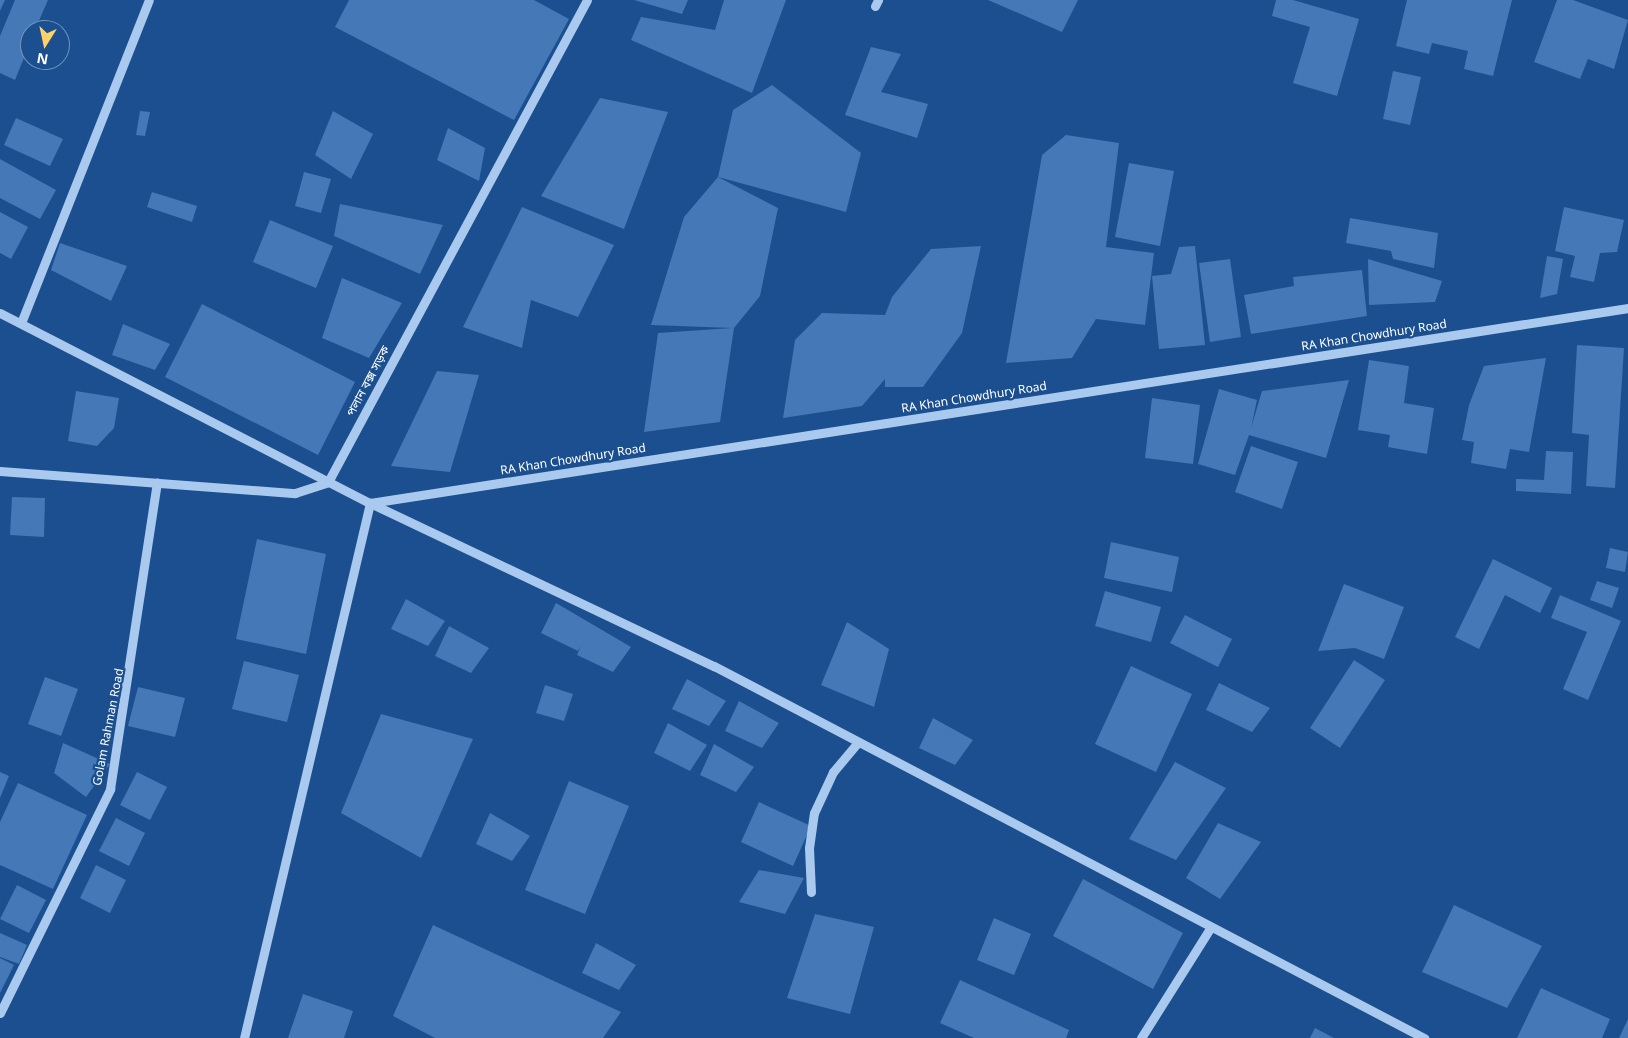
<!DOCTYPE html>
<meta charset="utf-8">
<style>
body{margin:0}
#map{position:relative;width:1628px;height:1038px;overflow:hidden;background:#1b4f8f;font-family:"Noto Sans","Noto Sans Bengali",sans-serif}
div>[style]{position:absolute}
.building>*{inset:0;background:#4478b7}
.minor>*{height:9px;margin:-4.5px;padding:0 4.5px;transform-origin:4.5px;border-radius:4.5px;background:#a9c9ee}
span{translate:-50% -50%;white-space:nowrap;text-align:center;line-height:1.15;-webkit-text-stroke:4.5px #1b4f8f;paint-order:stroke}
.street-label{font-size:12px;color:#fff}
.north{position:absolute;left:20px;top:20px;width:50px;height:50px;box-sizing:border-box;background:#1b4f8f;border:1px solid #7695bc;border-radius:50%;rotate:190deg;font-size:14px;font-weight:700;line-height:20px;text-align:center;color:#fff}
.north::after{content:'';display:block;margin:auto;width:18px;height:22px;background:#ffd166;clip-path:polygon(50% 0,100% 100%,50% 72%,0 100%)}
</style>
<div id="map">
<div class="building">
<i style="clip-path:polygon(0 0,5px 0,0 11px)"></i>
<i style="clip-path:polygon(15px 0,48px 0,35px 30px,30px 30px,30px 43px,15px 80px,0 73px,0 36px)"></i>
<i style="clip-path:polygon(349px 0,534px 0,569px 19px,514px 120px,335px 27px)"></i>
<i style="clip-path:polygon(634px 0,688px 0,682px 14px)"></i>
<i style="clip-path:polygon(724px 0,786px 0,752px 93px,631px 40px,641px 17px,715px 30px)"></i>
<i style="clip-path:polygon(988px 0,1078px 0,1062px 32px)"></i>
<i style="clip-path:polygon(1276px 0,1293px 0,1359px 19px,1337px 96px,1293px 83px,1310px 27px,1272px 16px)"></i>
<i style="clip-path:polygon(1407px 0,1512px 0,1493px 76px,1464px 69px,1468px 51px,1432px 43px,1429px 54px,1396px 46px)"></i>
<i style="clip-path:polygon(1557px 0,1573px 0,1628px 20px,1614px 69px,1588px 59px,1580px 79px,1534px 62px)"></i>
<i style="clip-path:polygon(871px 47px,901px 54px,881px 92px,928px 104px,917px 138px,845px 115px)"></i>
<i style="clip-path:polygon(1393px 71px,1421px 77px,1410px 125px,1383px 119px)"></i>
<i style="clip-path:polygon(772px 85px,861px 153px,846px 212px,718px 177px,733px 110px)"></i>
<i style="clip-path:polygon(600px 98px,668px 112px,624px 229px,541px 196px)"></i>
<i style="clip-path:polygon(140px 111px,150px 112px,145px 136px,136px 135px)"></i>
<i style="clip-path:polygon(333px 111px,373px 134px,351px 179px,315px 155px)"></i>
<i style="clip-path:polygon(16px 118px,63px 139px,50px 166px,4px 145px)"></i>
<i style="clip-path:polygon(448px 128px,485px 148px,479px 181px,437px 160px)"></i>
<i style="clip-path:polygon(1066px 135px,1119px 143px,1106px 247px,1154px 253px,1145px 325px,1096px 319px,1072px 358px,1006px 363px,1042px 155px)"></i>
<i style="clip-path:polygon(0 159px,56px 190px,40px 219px,0 198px)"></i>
<i style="clip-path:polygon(1129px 163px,1174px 171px,1160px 246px,1115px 237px)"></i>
<i style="clip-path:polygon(304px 172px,331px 179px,321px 213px,295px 206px)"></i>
<i style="clip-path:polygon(718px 177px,778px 208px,760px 296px,734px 328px,720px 422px,644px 432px,658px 333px,732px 328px,651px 325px,684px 217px)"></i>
<i style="clip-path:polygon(152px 192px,197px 206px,192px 222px,147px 207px)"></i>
<i style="clip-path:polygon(340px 204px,443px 225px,420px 274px,334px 236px)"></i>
<i style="clip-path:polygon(522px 207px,614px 245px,578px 317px,531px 300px,522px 348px,463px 327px)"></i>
<i style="clip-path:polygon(1564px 207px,1624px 220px,1617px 252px,1600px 253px,1594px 282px,1570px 277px,1575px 256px,1555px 251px)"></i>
<i style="clip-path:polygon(0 212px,28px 227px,11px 259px,0 253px)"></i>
<i style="clip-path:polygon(1350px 218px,1438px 233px,1434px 268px,1393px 259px,1391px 251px,1346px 243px)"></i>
<i style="clip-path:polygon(270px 220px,333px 246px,316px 288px,253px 262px)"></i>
<i style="clip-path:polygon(60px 243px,127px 266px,111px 301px,51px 270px)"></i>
<i style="clip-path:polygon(981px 246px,962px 333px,923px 387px,885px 387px,885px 379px,862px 406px,783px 418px,795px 340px,822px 313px,885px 315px,892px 297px,931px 249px)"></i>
<i style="clip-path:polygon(1195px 246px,1205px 345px,1159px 349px,1152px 276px,1171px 274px,1179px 247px)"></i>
<i style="clip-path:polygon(1547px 256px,1563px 259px,1557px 294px,1540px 298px)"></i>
<i style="clip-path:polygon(1230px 259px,1241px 337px,1210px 342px,1199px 263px)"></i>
<i style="clip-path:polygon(1368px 259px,1442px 281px,1435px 302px,1369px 305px)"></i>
<i style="clip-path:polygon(1362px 270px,1367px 316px,1251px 334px,1244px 295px,1294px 286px,1293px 277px)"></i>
<i style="clip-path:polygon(342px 278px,402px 303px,369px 358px,322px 338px)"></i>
<i style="clip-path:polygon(202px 304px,355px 382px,318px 455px,165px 377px)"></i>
<i style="clip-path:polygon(123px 324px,170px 344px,155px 370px,112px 355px)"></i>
<i style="clip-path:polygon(1577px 345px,1624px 348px,1615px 488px,1586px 486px,1589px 435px,1572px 433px)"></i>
<i style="clip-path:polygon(1546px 358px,1529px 452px,1510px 449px,1506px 469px,1471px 463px,1474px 442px,1462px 440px,1469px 405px,1484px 366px)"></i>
<i style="clip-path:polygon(1369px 360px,1409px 366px,1404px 403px,1434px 408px,1427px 454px,1388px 447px,1390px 435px,1358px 430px)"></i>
<i style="clip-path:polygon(437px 371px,479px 375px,450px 472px,391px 466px)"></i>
<i style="clip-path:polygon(1349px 380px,1326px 458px,1249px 435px,1235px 475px,1198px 464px,1219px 389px,1257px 400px,1251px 428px,1262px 391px)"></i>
<i style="clip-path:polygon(76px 391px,119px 398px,114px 428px,97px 446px,68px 441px)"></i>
<i style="clip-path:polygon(1152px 398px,1200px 405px,1193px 464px,1145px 458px)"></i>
<i style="clip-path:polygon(1251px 446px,1298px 462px,1282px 509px,1235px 492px)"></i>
<i style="clip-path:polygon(1546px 451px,1573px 452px,1571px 494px,1516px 491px,1516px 479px,1544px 480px)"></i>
<i style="clip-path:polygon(12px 497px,45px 498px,44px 537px,10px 535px)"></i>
<i style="clip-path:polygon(257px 539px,326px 554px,306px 654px,236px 639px)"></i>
<i style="clip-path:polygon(1111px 542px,1179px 557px,1172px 592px,1104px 578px)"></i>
<i style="clip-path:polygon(1610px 548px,1628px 552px,1625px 572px,1606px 568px)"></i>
<i style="clip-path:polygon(1493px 559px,1552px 588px,1540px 613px,1505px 595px,1479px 649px,1455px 637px)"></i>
<i style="clip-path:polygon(1597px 581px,1619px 588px,1612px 608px,1590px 600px)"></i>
<i style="clip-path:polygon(1344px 584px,1404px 607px,1384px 659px,1355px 648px,1318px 651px)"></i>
<i style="clip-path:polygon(1105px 591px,1161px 607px,1151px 642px,1095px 626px)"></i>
<i style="clip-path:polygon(1560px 595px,1621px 621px,1588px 700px,1563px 689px,1587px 632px,1551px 618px)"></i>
<i style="clip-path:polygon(406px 599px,445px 621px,428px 646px,391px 629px)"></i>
<i style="clip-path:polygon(556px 603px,631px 647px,613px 672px,577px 655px,581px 646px,578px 651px,541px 633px)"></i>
<i style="clip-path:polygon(1185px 615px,1232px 639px,1218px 667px,1170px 643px)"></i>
<i style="clip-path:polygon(847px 622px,889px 649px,874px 707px,821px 685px)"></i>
<i style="clip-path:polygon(449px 626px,489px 648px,471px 673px,435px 656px)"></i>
<i style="clip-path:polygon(1354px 660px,1385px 680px,1340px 748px,1310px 728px)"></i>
<i style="clip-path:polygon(244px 661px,299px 675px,287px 722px,232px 709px)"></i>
<i style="clip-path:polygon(1131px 666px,1192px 694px,1156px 772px,1095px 744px)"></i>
<i style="clip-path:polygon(45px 677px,78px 689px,61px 736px,28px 724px)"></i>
<i style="clip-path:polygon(687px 679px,726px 701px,709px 726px,672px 709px)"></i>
<i style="clip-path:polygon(1219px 683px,1270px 708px,1252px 732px,1206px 710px)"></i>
<i style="clip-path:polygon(545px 685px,573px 694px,564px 721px,536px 713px)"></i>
<i style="clip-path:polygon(138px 687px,185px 698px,175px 737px,128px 726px)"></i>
<i style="clip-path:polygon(739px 701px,779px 723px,762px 748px,725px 731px)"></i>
<i style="clip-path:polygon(381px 714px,473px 739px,421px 858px,341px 813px)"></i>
<i style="clip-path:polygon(933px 718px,973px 740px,955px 765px,919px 748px)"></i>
<i style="clip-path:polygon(668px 723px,707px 745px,690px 771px,654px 753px)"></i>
<i style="clip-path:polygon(63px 743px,110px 764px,86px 797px,54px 773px)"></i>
<i style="clip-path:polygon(714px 744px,754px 767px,736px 792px,700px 775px)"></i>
<i style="clip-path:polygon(1175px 762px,1226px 788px,1176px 860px,1129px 839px)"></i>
<i style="clip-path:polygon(0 772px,9px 776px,0 798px)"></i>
<i style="clip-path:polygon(137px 772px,167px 787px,150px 820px,120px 805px)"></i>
<i style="clip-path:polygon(569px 781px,629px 806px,585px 914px,525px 890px)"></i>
<i style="clip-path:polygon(18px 783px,87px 815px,53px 889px,0 865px,0 822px)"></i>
<i style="clip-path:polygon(759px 802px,811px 826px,793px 866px,741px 842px)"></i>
<i style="clip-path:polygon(490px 813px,530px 836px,512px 861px,476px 844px)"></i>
<i style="clip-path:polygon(116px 818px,145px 833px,129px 866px,99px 851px)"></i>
<i style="clip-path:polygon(1218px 823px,1261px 842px,1220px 899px,1186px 878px)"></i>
<i style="clip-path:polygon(96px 865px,126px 880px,110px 913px,80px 898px)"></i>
<i style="clip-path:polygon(759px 870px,804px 878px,785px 914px,739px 902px)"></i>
<i style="clip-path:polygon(1083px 879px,1183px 933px,1153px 989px,1053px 936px)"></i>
<i style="clip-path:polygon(17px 885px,46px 900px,29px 933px,0 919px)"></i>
<i style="clip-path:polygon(1454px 905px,1542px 946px,1507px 1008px,1422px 972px)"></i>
<i style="clip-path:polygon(815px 914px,874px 927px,850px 1014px,787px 998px)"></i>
<i style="clip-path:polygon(994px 918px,1031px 934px,1014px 975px,977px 960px)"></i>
<i style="clip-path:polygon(433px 925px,621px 1012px,603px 1038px,435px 1038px,393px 1016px)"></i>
<i style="clip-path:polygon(0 933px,27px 945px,19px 964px,0 957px)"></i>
<i style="clip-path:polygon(596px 943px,636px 965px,619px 990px,582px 973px)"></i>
<i style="clip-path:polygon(0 958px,14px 965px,0 993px)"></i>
<i style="clip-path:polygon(960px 980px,1069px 1030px,1066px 1038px,974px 1038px,940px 1023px)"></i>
<i style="clip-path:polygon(1541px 988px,1610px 1019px,1602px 1038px,1517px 1038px)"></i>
<i style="clip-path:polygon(303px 994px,353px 1011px,344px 1038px,288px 1038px)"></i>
<i style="clip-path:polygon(1628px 1019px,1628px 1038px,1619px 1038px)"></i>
<i style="clip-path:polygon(1315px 1028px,1334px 1038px,1310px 1038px)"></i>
</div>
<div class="minor">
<i style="left:875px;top:6px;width:7px;rotate:-63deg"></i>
<i style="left:0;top:313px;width:416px;rotate:27.2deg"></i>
<i style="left:370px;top:503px;width:1273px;rotate:-8.81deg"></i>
<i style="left:21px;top:323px;width:347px;rotate:-68.4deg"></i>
<i style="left:0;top:471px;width:296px;rotate:4.3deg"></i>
<i style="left:295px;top:493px;width:35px;rotate:-18deg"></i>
<i style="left:328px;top:482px;width:547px;rotate:-61.75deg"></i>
<i style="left:811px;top:892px;width:44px;rotate:-92.6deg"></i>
<i style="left:809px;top:848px;width:35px;rotate:-82deg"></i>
<i style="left:814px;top:813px;width:45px;rotate:-65.1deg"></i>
<i style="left:833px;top:772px;width:39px;rotate:-50deg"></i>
<i style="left:0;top:1013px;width:250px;rotate:-63.8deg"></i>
<i style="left:110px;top:789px;width:310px;rotate:-81.3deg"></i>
<i style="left:244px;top:1038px;width:550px;rotate:-76.75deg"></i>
<i style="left:370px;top:503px;width:381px;rotate:25.4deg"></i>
<i style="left:714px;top:666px;width:802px;rotate:27.65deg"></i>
<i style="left:1141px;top:1038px;width:131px;rotate:-57.8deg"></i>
</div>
<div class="street-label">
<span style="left:1374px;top:335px;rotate:-9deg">RA Khan Chowdhury Road</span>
<span style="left:368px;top:381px;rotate:-62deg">পলান বক্স সড়ক</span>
<span style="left:974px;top:397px;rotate:-9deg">RA Khan Chowdhury Road</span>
<span style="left:573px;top:459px;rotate:-9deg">RA Khan Chowdhury Road</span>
<span style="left:108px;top:727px;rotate:-79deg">Golam Rahman Road</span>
</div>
<div class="north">N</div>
</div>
